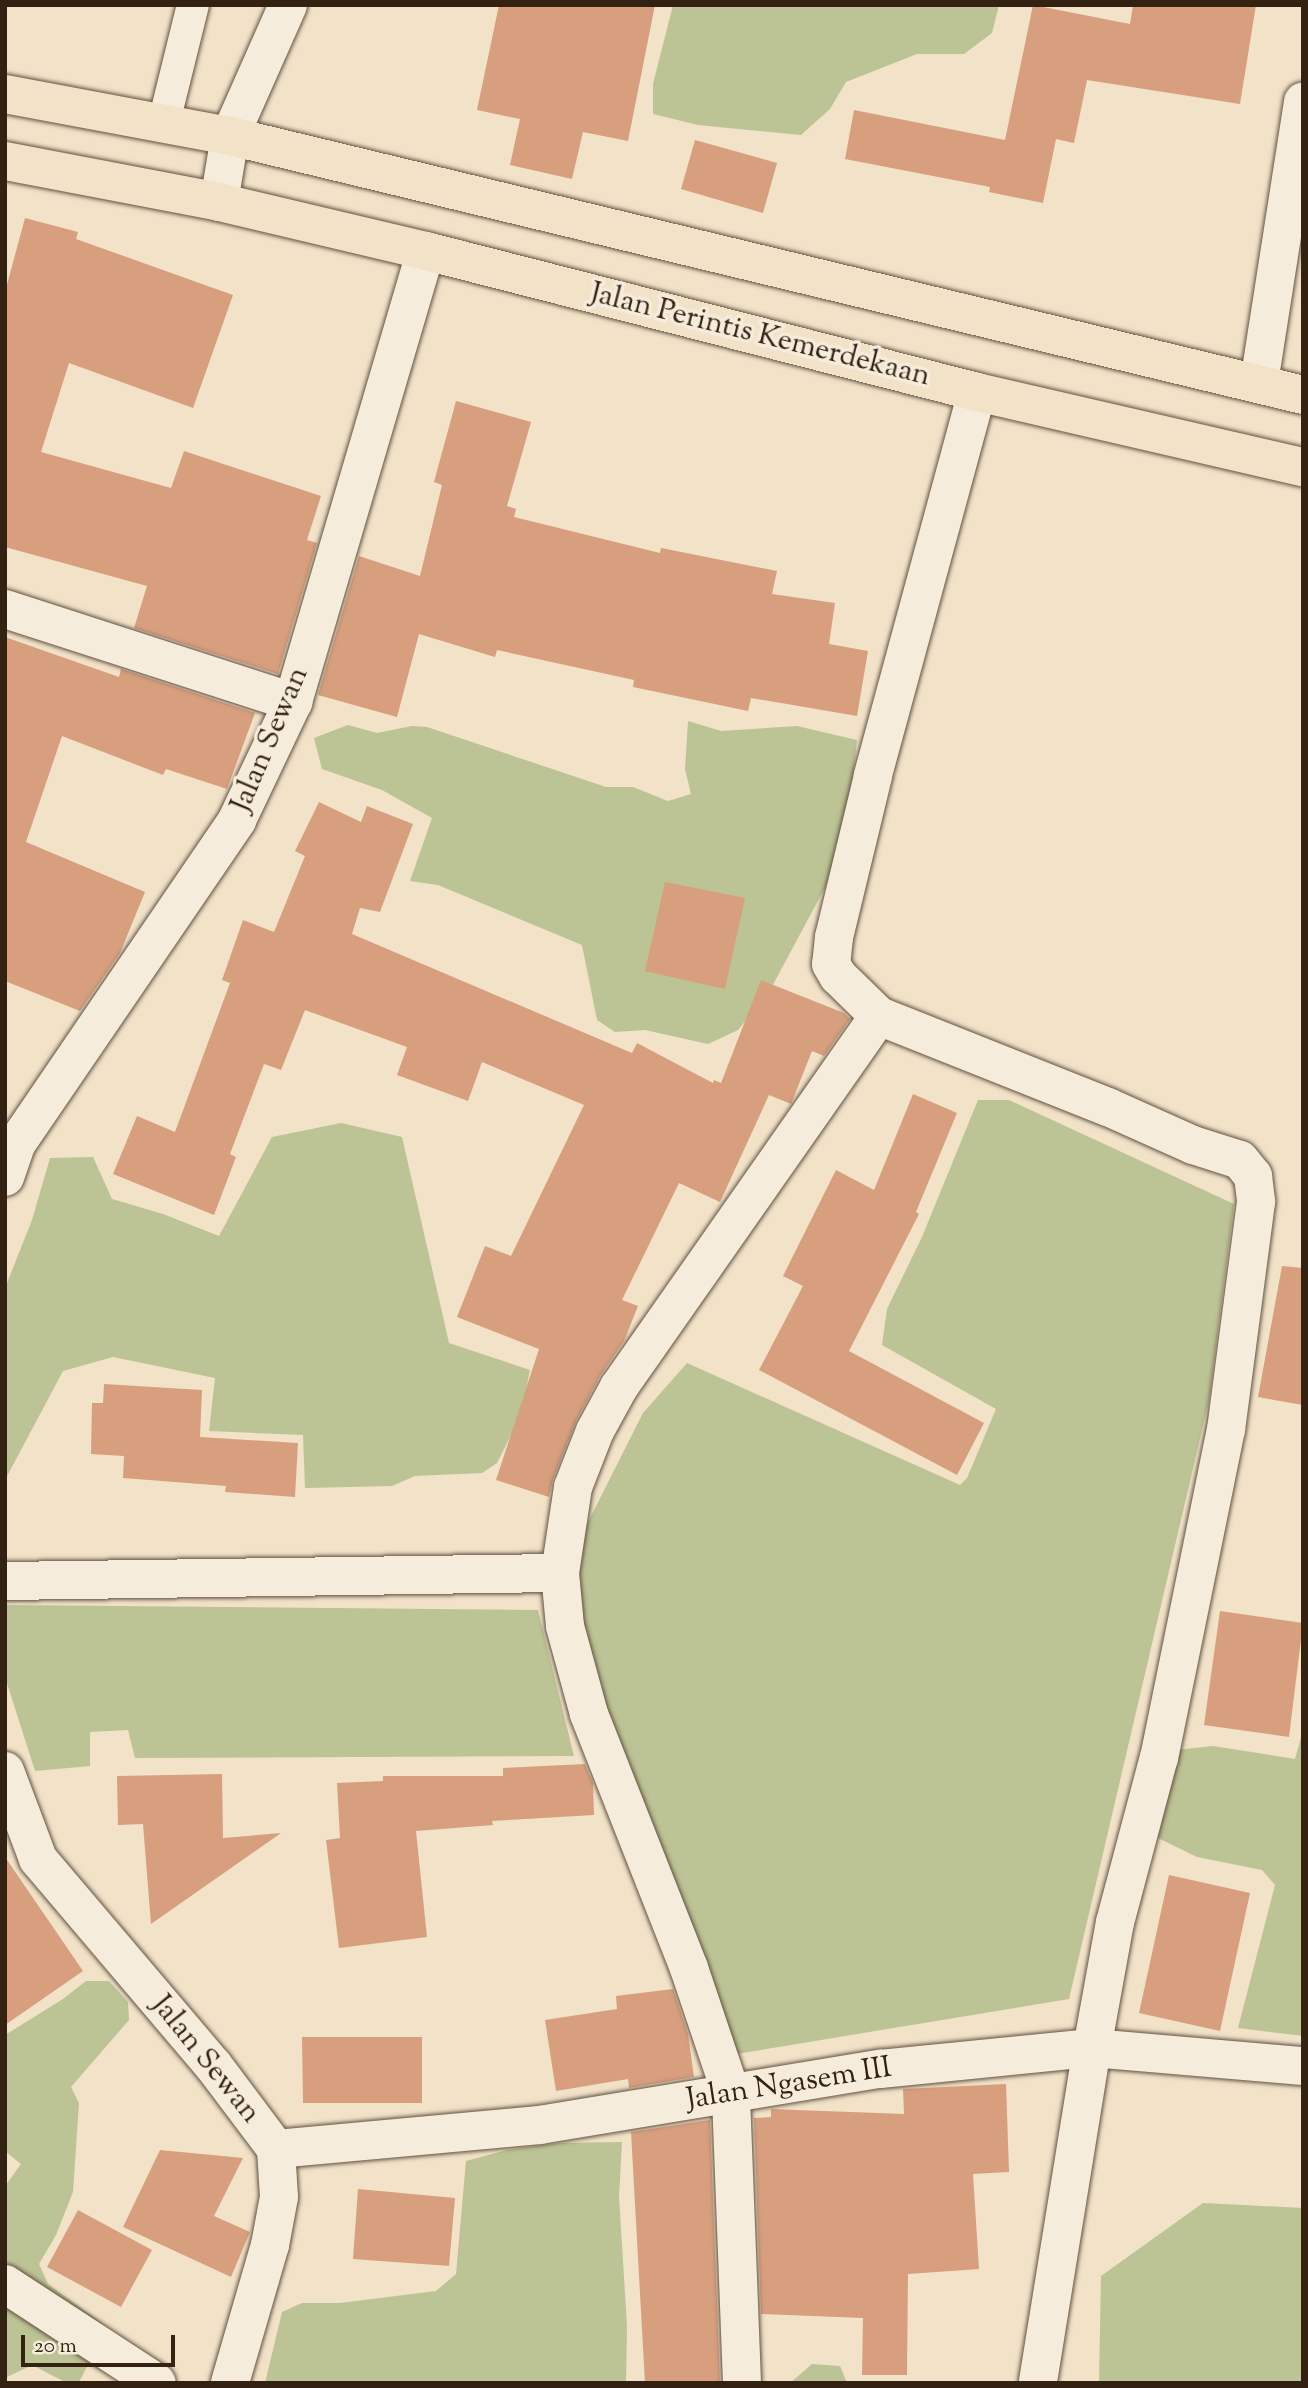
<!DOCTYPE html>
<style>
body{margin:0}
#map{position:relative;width:1308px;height:2388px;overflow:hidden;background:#f1e2c8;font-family:"Sorts Mill Goudy",serif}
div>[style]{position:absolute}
.green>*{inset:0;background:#bcc394}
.building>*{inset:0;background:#d79f7e}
.roads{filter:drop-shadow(0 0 2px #625140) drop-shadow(0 0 2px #625140)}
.lane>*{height:32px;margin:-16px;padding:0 16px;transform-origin:16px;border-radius:16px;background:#f6ecdb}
.street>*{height:38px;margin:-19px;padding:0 19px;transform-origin:19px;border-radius:19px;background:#f6ecdb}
.highway>*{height:38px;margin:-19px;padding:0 19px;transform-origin:19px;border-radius:19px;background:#f1e2c8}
span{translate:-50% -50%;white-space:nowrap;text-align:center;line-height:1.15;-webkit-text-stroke:7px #f6ecdb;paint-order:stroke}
.street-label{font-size:30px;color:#332112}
.frame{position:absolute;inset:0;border:7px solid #332112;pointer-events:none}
.scale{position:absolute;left:21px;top:2335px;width:154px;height:32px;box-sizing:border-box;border:4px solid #332112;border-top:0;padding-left:9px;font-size:21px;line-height:24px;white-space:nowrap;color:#332112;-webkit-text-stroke:5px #f6ecdb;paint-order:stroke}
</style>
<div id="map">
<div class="green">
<i style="clip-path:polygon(673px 5px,999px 5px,992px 33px,964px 54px,917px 54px,846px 82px,830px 109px,801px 135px,698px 125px,653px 114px,653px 84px)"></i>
<i style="clip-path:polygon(688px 721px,721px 731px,797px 726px,857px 740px,850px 809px,834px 871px,769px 992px,738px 1030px,708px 1044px,645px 1030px,615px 1032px,597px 1020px,582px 945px,438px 885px,410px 881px,432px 818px,382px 790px,322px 769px,314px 738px,348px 725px,377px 733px,412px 726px,427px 727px,606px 787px,633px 787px,668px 801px,691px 794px,685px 769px)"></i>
<i style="clip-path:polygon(978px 1100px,1009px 1100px,1234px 1204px,1209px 1400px,1069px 1999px,724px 2056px,568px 1627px,576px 1546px,643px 1413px,687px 1363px,960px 1485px,967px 1478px,996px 1409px,882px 1345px,887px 1309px,922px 1237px)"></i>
<i style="clip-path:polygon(341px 1123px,402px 1137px,449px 1343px,530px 1370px,521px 1415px,497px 1463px,482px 1473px,415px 1476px,392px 1486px,305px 1488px,303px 1435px,209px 1431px,215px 1378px,113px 1357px,63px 1371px,5px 1480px,5px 1288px,32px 1220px,50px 1158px,93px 1157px,112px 1199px,163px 1214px,219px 1236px,272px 1137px)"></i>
<i style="clip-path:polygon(5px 1605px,538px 1610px,574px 1756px,135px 1758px,128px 1730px,90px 1732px,90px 1766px,35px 1771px,5px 1677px)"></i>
<i style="clip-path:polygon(1303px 1730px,1303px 2036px,1238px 2028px,1275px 1885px,1262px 1870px,1197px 1857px,1158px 1838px,1176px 1750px,1213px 1746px,1295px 1759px)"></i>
<i style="clip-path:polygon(86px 1981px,109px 1981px,128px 2002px,129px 2020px,71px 2087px,79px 2103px,73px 2192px,56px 2235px,39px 2264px,48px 2284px,102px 2323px,91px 2359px,79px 2382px,65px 2382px,32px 2365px,5px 2378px,5px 2186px,21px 2164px,5px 2151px,5px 2035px,63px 1999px)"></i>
<i style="clip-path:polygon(622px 2142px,619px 2197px,627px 2326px,626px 2383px,265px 2383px,282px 2312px,302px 2303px,340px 2303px,436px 2291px,456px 2274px,466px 2161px,507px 2150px,559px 2143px)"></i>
<i style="clip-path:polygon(1203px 2203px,1303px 2208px,1303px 2383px,1099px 2383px,1101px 2276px)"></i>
<i style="clip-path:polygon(812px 2364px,840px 2366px,847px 2383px,790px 2383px)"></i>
</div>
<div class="building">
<i style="clip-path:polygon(499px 5px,655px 5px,628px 141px,583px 132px,572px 179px,510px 165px,520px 119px,477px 110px)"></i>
<i style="clip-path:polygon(1033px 5px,1130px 24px,1133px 5px,1256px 5px,1240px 104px,1087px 80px,1074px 143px,1056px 139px,1043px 203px,989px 192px,990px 187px,845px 159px,854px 110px,1005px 140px)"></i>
<i style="clip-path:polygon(695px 140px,777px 163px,763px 213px,681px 189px)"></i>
<i style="clip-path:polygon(25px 218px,78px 232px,76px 239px,233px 295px,193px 408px,69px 363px,41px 452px,171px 488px,184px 451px,321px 496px,307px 540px,317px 543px,278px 674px,134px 628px,147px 586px,5px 547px,5px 292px)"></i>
<i style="clip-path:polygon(456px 401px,531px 422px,507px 506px,516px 509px,514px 517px,660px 553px,661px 548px,777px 571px,772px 594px,835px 603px,829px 644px,868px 651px,857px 716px,751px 698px,748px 711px,633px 687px,634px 680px,497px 650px,495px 657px,419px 634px,397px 717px,318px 695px,359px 556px,420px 576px,442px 485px,434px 482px)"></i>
<i style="clip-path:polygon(5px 637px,119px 677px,121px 669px,255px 713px,227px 789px,166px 769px,163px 775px,62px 736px,26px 842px,145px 892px,120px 953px,80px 1011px,5px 981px)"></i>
<i style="clip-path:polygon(319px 802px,361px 822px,367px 806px,413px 824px,380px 912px,360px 908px,352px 934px,632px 1053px,637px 1043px,713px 1083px,714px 1080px,721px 1083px,761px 980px,844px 1013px,850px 1019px,824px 1056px,812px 1051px,791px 1104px,769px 1095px,720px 1202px,679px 1183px,622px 1300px,638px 1306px,624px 1341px,600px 1376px,576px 1421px,553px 1479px,549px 1497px,496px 1480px,539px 1349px,457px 1317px,485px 1246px,511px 1256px,584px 1105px,482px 1062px,468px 1101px,397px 1075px,407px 1047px,305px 1010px,281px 1070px,264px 1064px,230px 1154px,236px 1157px,214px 1215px,113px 1174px,137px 1116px,175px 1132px,230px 983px,222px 980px,243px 920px,274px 932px,305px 856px,295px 851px)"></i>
<i style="clip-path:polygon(665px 882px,745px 898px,725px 989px,645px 971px)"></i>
<i style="clip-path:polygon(913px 1094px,957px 1113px,916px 1212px,919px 1214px,849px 1351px,984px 1423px,957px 1475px,759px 1370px,803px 1286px,783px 1276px,836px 1170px,874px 1190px)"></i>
<i style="clip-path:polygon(1282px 1266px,1303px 1268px,1303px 1405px,1258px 1397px)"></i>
<i style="clip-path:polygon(104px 1384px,202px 1390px,200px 1437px,298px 1443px,295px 1497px,225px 1492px,226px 1486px,123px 1478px,124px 1456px,91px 1454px,92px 1403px,103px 1403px)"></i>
<i style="clip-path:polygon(1220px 1611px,1303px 1623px,1289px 1737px,1204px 1725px)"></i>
<i style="clip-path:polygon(585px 1764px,593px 1783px,594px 1815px,492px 1821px,493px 1825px,416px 1831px,427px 1937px,339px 1948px,326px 1840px,340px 1838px,337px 1783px,383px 1781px,383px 1776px,503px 1776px,503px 1768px)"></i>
<i style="clip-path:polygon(222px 1774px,223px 1838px,281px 1833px,151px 1924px,143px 1824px,118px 1825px,117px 1776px)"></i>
<i style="clip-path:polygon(5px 1857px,83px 1971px,5px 2025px)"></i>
<i style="clip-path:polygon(1169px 1875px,1250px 1893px,1220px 2031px,1139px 2013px)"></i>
<i style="clip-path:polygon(673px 1989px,688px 2034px,694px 2077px,629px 2088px,628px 2079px,556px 2091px,545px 2020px,617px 2009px,616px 1996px)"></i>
<i style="clip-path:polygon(302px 2037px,422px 2037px,422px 2103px,303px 2103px)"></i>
<i style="clip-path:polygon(1006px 2084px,1009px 2172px,973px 2174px,979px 2269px,908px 2274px,907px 2375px,862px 2375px,863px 2318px,761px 2314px,754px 2118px,771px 2117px,771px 2109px,904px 2114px,903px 2089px)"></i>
<i style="clip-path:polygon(710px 2120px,720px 2383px,645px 2383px,631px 2132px)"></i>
<i style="clip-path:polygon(160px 2150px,243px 2158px,214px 2216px,250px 2232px,231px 2277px,123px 2227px)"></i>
<i style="clip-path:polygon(358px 2189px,455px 2198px,449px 2266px,353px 2259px)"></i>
<i style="clip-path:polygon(78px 2210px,152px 2250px,121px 2307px,47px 2267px)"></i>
</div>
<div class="roads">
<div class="lane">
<i style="left:163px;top:126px;width:125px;rotate:-76.1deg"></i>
</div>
<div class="street">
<i style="left:219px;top:202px;width:67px;rotate:-80.5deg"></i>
<i style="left:230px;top:136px;width:143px;rotate:-66.1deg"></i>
<i style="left:1259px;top:383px;width:285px;rotate:-81.1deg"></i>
<i style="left:977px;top:392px;width:398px;rotate:105.2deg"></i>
<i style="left:873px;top:776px;width:166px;rotate:103.6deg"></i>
<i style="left:834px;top:937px;width:27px;rotate:96deg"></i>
<i style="left:831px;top:964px;width:14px;rotate:60deg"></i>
<i style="left:838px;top:976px;width:57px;rotate:44.3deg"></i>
<i style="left:879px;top:1016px;width:246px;rotate:21.7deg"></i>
<i style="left:1108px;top:1107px;width:93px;rotate:24.1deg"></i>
<i style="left:1193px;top:1145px;width:49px;rotate:17.7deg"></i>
<i style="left:1240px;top:1160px;width:21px;rotate:51deg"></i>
<i style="left:1253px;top:1176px;width:26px;rotate:83deg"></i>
<i style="left:1256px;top:1202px;width:229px;rotate:97.5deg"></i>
<i style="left:1226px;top:1429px;width:335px;rotate:101.5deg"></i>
<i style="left:1159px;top:1757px;width:171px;rotate:104.9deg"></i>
<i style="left:1115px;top:1922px;width:128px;rotate:100.3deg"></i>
<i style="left:1092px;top:2048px;width:339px;rotate:99.2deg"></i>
<i style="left:5px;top:609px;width:303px;rotate:17.9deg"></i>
<i style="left:5px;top:1177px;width:36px;rotate:-71deg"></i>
<i style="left:17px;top:1143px;width:391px;rotate:-55.7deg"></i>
<i style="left:237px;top:820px;width:131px;rotate:-64.6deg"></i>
<i style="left:293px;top:702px;width:470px;rotate:-73.6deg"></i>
<i style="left:5px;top:1581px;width:555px;rotate:-0.83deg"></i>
<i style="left:5px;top:1771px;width:94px;rotate:69.4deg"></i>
<i style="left:38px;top:1859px;width:270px;rotate:49.7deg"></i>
<i style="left:213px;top:2065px;width:105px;rotate:53.1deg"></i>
<i style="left:276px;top:2149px;width:48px;rotate:86.4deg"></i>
<i style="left:279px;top:2197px;width:49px;rotate:100.6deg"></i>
<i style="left:270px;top:2245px;width:144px;rotate:106.2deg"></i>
<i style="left:276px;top:2149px;width:265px;rotate:-5.2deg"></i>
<i style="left:540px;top:2125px;width:345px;rotate:-9.4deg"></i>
<i style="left:880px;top:2069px;width:213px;rotate:-5.7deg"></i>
<i style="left:1092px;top:2048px;width:212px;rotate:4.9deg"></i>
<i style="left:5px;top:2284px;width:181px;rotate:33.1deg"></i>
<i style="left:742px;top:2383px;width:290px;rotate:-92.2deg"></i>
<i style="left:731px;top:2093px;width:132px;rotate:-108.6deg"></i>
<i style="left:689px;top:1968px;width:273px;rotate:-111.5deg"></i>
<i style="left:589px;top:1714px;width:91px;rotate:-105.3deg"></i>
<i style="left:565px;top:1626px;width:53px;rotate:-95.4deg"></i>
<i style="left:560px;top:1573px;width:87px;rotate:-81.4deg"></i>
<i style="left:573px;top:1487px;width:60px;rotate:-68.6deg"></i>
<i style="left:595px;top:1431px;width:50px;rotate:-61.4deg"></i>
<i style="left:619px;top:1387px;width:453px;rotate:-55deg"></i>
</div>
<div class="highway">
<i style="left:5px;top:94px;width:229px;rotate:10.6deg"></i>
<i style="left:230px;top:136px;width:1104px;rotate:13.57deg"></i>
<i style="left:5px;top:161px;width:218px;rotate:10.8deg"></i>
<i style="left:219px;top:202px;width:213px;rotate:13.3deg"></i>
<i style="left:426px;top:251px;width:569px;rotate:14.35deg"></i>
<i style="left:977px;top:392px;width:335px;rotate:13deg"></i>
</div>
</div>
<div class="street-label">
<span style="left:760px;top:336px;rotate:14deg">Jalan Perintis Kemerdekaan</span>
<span style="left:271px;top:740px;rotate:-67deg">Jalan Sewan</span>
<span style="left:205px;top:2060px;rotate:51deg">Jalan Sewan</span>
<span style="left:789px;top:2085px;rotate:-9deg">Jalan Ngasem III</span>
</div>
<div class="frame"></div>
<div class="scale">20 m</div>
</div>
